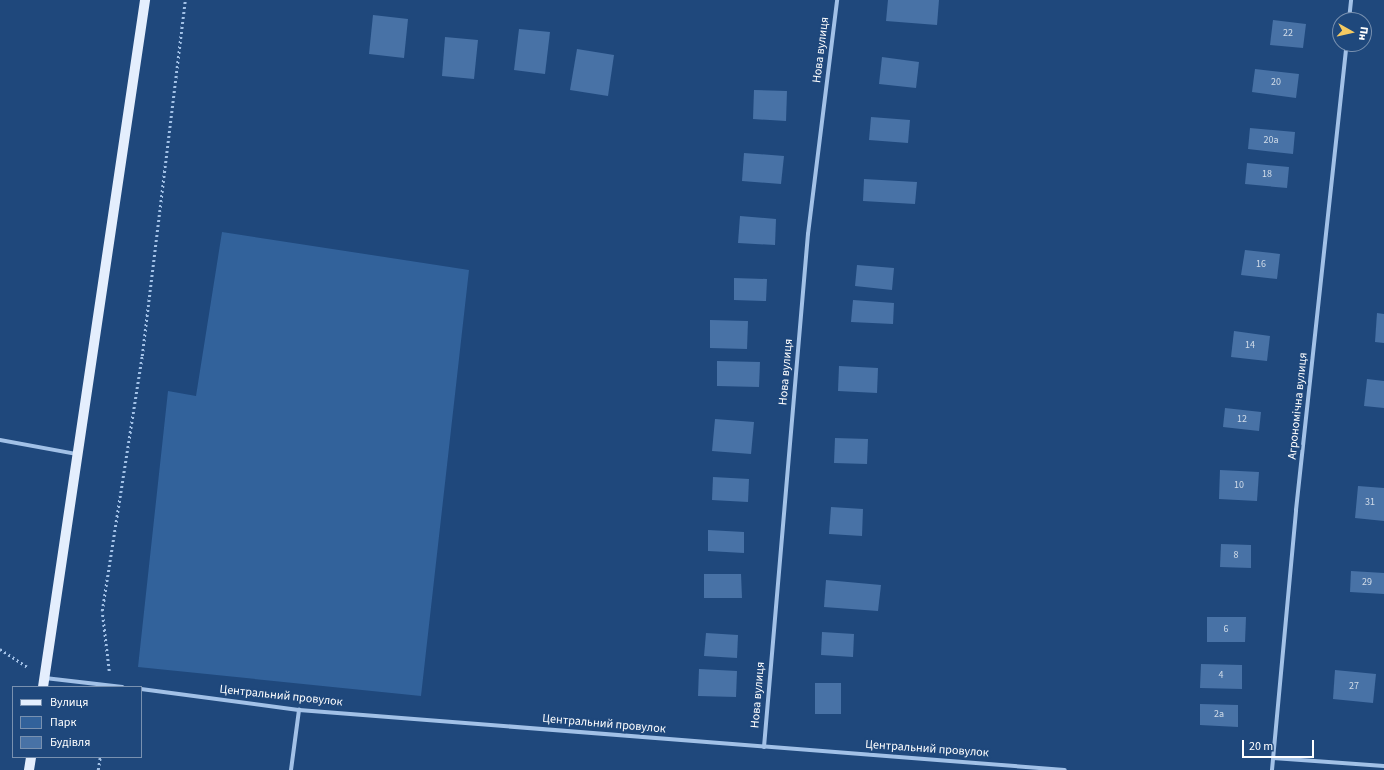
<!DOCTYPE html>
<meta charset="utf-8">
<style>
body{margin:0}
#map{position:relative;width:1384px;height:770px;overflow:hidden;background:#1f487c;font-family:"Source Sans 3",sans-serif}
div>[style]{position:absolute}
.green>*{inset:0;background:#32629b}
.building>*{inset:0;background:#4872a6}
.path>*{height:2.5px;margin-top:-1.25px;transform-origin:0;background:repeating-linear-gradient(90deg,#a2c1e7 0 2px,transparent 0 5px)}
.minor>*{height:4px;margin:-2px;padding:0 2px;transform-origin:2px;border-radius:2px;background:#a2c1e7}
.primary>*{height:10px;margin:-5px;padding:0 5px;transform-origin:5px;border-radius:5px;background:#e4eefd}
span{translate:-50% -50%;white-space:nowrap;text-align:center;line-height:1.15;-webkit-text-stroke:4px #1f487c;paint-order:stroke}
.number-label{font-size:10px;color:#d1dce9}
.number-label span{-webkit-text-stroke-width:0}
.street-label{font-size:12px;color:#fff}
.legend{position:absolute;left:12px;top:686px;width:130px;height:72px;box-sizing:border-box;background:#1f487c;border:1px solid #7991b0;margin:0;padding:5px 7px;list-style:none;font-size:12px;color:#fff}
.legend li{display:flex;align-items:center;gap:8px;height:20px}
.legend b{width:20px;border:1px solid #7991b0}
.north{position:absolute;left:1332px;top:12px;width:40px;height:40px;box-sizing:border-box;background:#1f487c;border:1px solid #7991b0;border-radius:50%;rotate:98deg;font-size:11px;font-weight:700;line-height:16px;text-align:center;color:#fff}
.north::after{content:'';display:block;margin:auto;width:14px;height:18px;background:#f5ca62;clip-path:polygon(50% 0,100% 100%,50% 72%,0 100%)}
.scale{position:absolute;left:1242px;top:740px;width:72px;height:18px;box-sizing:border-box;border:2px solid #fff;border-top:0;padding-left:5px;font-size:12px;line-height:14px;white-space:nowrap;color:#fff;-webkit-text-stroke:3px #1f487c;paint-order:stroke}
</style>
<div id="map">
<div class="green">
<i style="clip-path:polygon(222px 232px,469px 270px,421px 696px,138px 667px,168px 391px,196px 396px)"></i>
</div>
<div class="building">
<i style="clip-path:polygon(888px 0,939px 0,937px 25px,886px 21px)"></i>
<i style="clip-path:polygon(373px 15px,408px 19px,404px 58px,369px 54px)"></i>
<i style="clip-path:polygon(1273px 20px,1306px 24px,1303px 48px,1270px 45px)"></i>
<i style="clip-path:polygon(519px 29px,550px 32px,545px 74px,514px 70px)"></i>
<i style="clip-path:polygon(445px 37px,478px 40px,474px 79px,442px 76px)"></i>
<i style="clip-path:polygon(577px 49px,614px 55px,608px 96px,570px 90px)"></i>
<i style="clip-path:polygon(882px 57px,919px 62px,916px 88px,879px 84px)"></i>
<i style="clip-path:polygon(1255px 69px,1299px 74px,1296px 98px,1252px 92px)"></i>
<i style="clip-path:polygon(754px 90px,787px 91px,786px 121px,753px 119px)"></i>
<i style="clip-path:polygon(871px 117px,910px 120px,908px 143px,869px 140px)"></i>
<i style="clip-path:polygon(1250px 128px,1295px 132px,1293px 154px,1248px 149px)"></i>
<i style="clip-path:polygon(744px 153px,784px 156px,781px 184px,742px 181px)"></i>
<i style="clip-path:polygon(1247px 163px,1289px 167px,1287px 188px,1245px 184px)"></i>
<i style="clip-path:polygon(864px 179px,917px 182px,915px 204px,863px 201px)"></i>
<i style="clip-path:polygon(740px 216px,776px 219px,775px 245px,738px 243px)"></i>
<i style="clip-path:polygon(1245px 250px,1280px 254px,1277px 279px,1241px 275px)"></i>
<i style="clip-path:polygon(857px 265px,894px 268px,892px 290px,855px 286px)"></i>
<i style="clip-path:polygon(734px 278px,767px 279px,766px 301px,734px 300px)"></i>
<i style="clip-path:polygon(853px 300px,894px 303px,893px 324px,851px 322px)"></i>
<i style="clip-path:polygon(1377px 313px,1384px 314px,1384px 343px,1375px 342px)"></i>
<i style="clip-path:polygon(710px 320px,748px 321px,747px 349px,710px 348px)"></i>
<i style="clip-path:polygon(1234px 331px,1270px 336px,1267px 361px,1231px 357px)"></i>
<i style="clip-path:polygon(717px 361px,760px 362px,759px 387px,717px 386px)"></i>
<i style="clip-path:polygon(839px 366px,878px 368px,877px 393px,838px 391px)"></i>
<i style="clip-path:polygon(1367px 379px,1384px 381px,1384px 408px,1364px 406px)"></i>
<i style="clip-path:polygon(1225px 408px,1261px 412px,1259px 431px,1223px 427px)"></i>
<i style="clip-path:polygon(715px 419px,754px 422px,751px 454px,712px 451px)"></i>
<i style="clip-path:polygon(835px 438px,868px 439px,867px 464px,834px 463px)"></i>
<i style="clip-path:polygon(1220px 470px,1259px 472px,1257px 501px,1219px 499px)"></i>
<i style="clip-path:polygon(713px 477px,749px 479px,748px 502px,712px 500px)"></i>
<i style="clip-path:polygon(1358px 486px,1384px 488px,1384px 521px,1355px 518px)"></i>
<i style="clip-path:polygon(831px 507px,863px 509px,862px 536px,829px 534px)"></i>
<i style="clip-path:polygon(708px 530px,744px 532px,744px 553px,708px 551px)"></i>
<i style="clip-path:polygon(1221px 544px,1251px 545px,1251px 568px,1220px 567px)"></i>
<i style="clip-path:polygon(1351px 571px,1384px 573px,1384px 594px,1350px 592px)"></i>
<i style="clip-path:polygon(704px 574px,741px 574px,742px 598px,704px 598px)"></i>
<i style="clip-path:polygon(826px 580px,881px 585px,878px 611px,824px 607px)"></i>
<i style="clip-path:polygon(1207px 617px,1246px 617px,1245px 642px,1207px 642px)"></i>
<i style="clip-path:polygon(822px 632px,854px 634px,853px 657px,821px 655px)"></i>
<i style="clip-path:polygon(706px 633px,738px 635px,737px 658px,704px 656px)"></i>
<i style="clip-path:polygon(1201px 664px,1242px 665px,1242px 689px,1200px 688px)"></i>
<i style="clip-path:polygon(699px 669px,737px 671px,736px 697px,698px 696px)"></i>
<i style="clip-path:polygon(1335px 670px,1376px 674px,1373px 703px,1333px 699px)"></i>
<i style="clip-path:polygon(815px 683px,841px 683px,841px 714px,815px 714px)"></i>
<i style="clip-path:polygon(1200px 704px,1238px 705px,1238px 727px,1200px 725px)"></i>
</div>
<div class="path">
<i style="left:0;top:649px;width:33px;rotate:33deg"></i>
<i style="left:109px;top:671px;width:60px;rotate:-96.7deg"></i>
<i style="left:102px;top:611px;width:258px;rotate:-81.1deg"></i>
<i style="left:142px;top:356px;width:359px;rotate:-83.1deg"></i>
<i style="left:98px;top:770px;width:13px;rotate:-81deg"></i>
</div>
<div class="minor">
<i style="left:1349px;top:20px;width:20px;rotate:-84deg"></i>
<i style="left:0;top:440px;width:77px;rotate:10.4deg"></i>
<i style="left:45px;top:678px;width:78px;rotate:6.7deg"></i>
<i style="left:141px;top:689px;width:159px;rotate:7.6deg"></i>
<i style="left:299px;top:710px;width:768px;rotate:4.48deg"></i>
<i style="left:764px;top:747px;width:515px;rotate:-85.1deg"></i>
<i style="left:808px;top:234px;width:236px;rotate:-82.9deg"></i>
<i style="left:1273px;top:758px;width:111px;rotate:4.1deg"></i>
<i style="left:291px;top:770px;width:61px;rotate:-82.4deg"></i>
<i style="left:1272px;top:770px;width:261px;rotate:-84.7deg"></i>
<i style="left:1296px;top:510px;width:469px;rotate:-83.8deg"></i>
</div>
<div class="primary">
<i style="left:43px;top:687px;width:695px;rotate:-81.55deg"></i>
<i style="left:29px;top:770px;width:13px;rotate:-81deg"></i>
</div>
<div class="number-label">
<span style="left:1288px;top:34px">22</span>
<span style="left:1276px;top:83px">20</span>
<span style="left:1271px;top:141px">20а</span>
<span style="left:1267px;top:175px">18</span>
<span style="left:1261px;top:265px">16</span>
<span style="left:1250px;top:346px">14</span>
<span style="left:1242px;top:420px">12</span>
<span style="left:1239px;top:486px">10</span>
<span style="left:1370px;top:503px">31</span>
<span style="left:1236px;top:556px">8</span>
<span style="left:1367px;top:583px">29</span>
<span style="left:1226px;top:630px">6</span>
<span style="left:1221px;top:676px">4</span>
<span style="left:1354px;top:687px">27</span>
<span style="left:1219px;top:715px">2а</span>
</div>
<div class="street-label">
<span style="left:821px;top:50px;rotate:-83deg">Нова вулиця</span>
<span style="left:786px;top:372px;rotate:-85deg">Нова вулиця</span>
<span style="left:1298px;top:406px;rotate:-84deg">Агрономічна вулиця</span>
<span style="left:758px;top:695px;rotate:-85deg">Нова вулиця</span>
<span style="left:281px;top:696px;rotate:6deg">Центральний провулок</span>
<span style="left:604px;top:724px;rotate:5deg">Центральний провулок</span>
<span style="left:927px;top:749px;rotate:4deg">Центральний провулок</span>
</div>
<ul class="legend">
<li><b style="height:5px;background:#e4eefd"></b>Вулиця</li>
<li><b style="height:11px;background:#32629b"></b>Парк</li>
<li><b style="height:11px;background:#4872a6"></b>Будівля</li>
</ul>
<div class="north">Пн</div>
<div class="scale">20 m</div>
</div>
